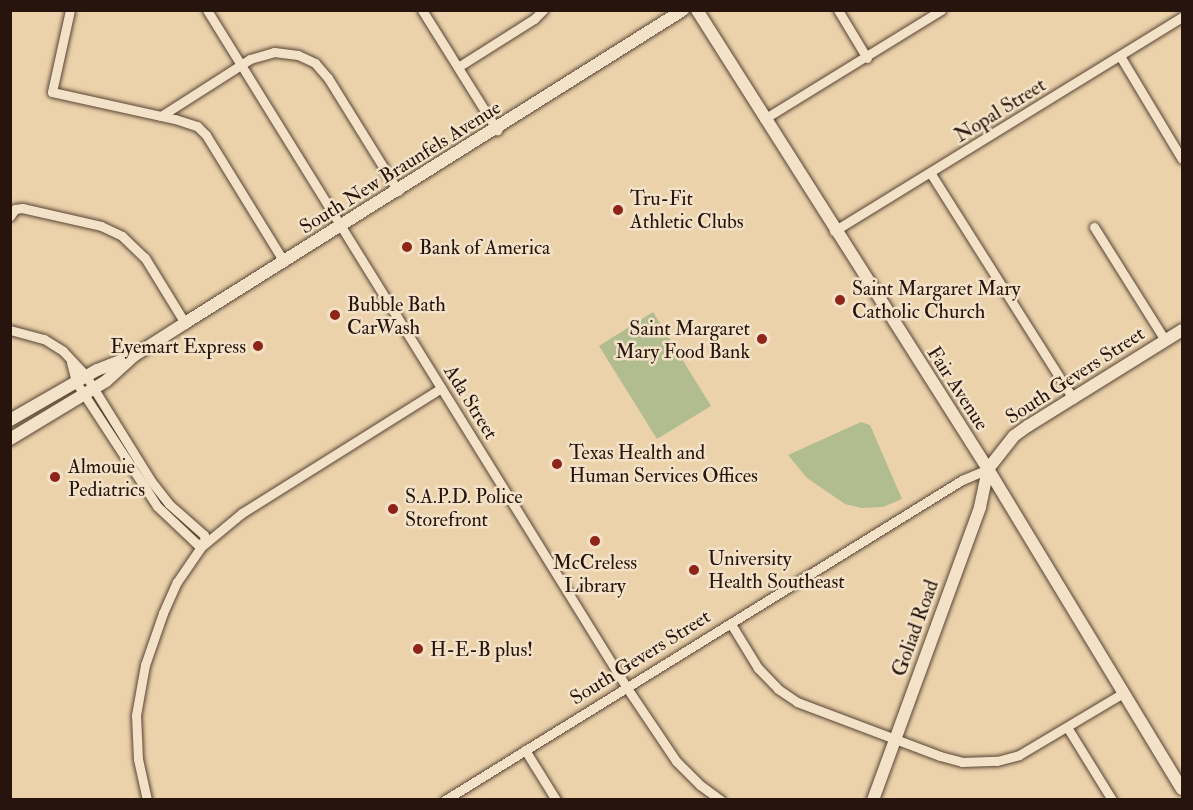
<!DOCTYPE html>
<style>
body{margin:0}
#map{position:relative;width:1193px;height:810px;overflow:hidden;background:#ecd2ab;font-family:"IM FELL Double Pica",serif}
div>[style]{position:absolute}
.green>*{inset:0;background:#b1bd8e}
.roads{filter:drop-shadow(0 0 2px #584434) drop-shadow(0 0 2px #584434)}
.street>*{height:9px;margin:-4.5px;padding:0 4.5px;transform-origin:4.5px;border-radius:4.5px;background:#f3e2c8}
.secondary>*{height:12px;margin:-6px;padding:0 6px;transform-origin:6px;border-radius:6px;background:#f3e2c8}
.dots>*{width:16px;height:16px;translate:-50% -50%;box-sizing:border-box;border:3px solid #f3e2c8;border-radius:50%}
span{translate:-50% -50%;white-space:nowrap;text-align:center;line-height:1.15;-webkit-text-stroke:5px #f3e2c8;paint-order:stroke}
.street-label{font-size:20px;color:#27140c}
.poi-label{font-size:20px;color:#27140c}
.left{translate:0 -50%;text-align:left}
.right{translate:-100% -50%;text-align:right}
.frame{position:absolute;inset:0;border:12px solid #27140c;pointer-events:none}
</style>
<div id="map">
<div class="green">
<i style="clip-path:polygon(653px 312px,711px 406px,657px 439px,599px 346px)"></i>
<i style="clip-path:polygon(861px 422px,870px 425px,902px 499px,883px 507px,861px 508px,845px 504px,807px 478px,788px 455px)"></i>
</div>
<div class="roads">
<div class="street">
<i style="left:70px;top:10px;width:84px;rotate:102.4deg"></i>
<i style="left:52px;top:92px;width:126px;rotate:12.4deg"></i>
<i style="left:175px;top:119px;width:23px;rotate:18deg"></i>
<i style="left:197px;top:126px;width:13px;rotate:45deg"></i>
<i style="left:206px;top:135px;width:149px;rotate:58.4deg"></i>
<i style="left:207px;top:10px;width:798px;rotate:58.22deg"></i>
<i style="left:627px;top:688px;width:88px;rotate:56.1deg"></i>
<i style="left:676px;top:761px;width:34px;rotate:45deg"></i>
<i style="left:700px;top:785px;width:26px;rotate:36deg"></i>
<i style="left:422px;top:10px;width:142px;rotate:58deg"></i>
<i style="left:838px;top:10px;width:56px;rotate:58.9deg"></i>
<i style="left:1120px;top:56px;width:120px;rotate:59deg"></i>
<i style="left:458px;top:67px;width:90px;rotate:-32.3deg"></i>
<i style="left:534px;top:19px;width:13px;rotate:-45deg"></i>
<i style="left:161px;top:116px;width:106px;rotate:-32.6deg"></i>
<i style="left:250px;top:59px;width:25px;rotate:-16deg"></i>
<i style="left:274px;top:52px;width:24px;rotate:7deg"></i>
<i style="left:298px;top:55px;width:19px;rotate:25deg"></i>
<i style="left:315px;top:63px;width:20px;rotate:49deg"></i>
<i style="left:328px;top:78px;width:133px;rotate:58.2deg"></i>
<i style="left:764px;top:119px;width:208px;rotate:-31.6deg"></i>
<i style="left:931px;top:174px;width:266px;rotate:57.7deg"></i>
<i style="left:10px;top:216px;width:9px;rotate:-54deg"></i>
<i style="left:15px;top:209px;width:7px;rotate:-8deg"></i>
<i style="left:22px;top:208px;width:81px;rotate:12.8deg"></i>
<i style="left:101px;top:226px;width:23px;rotate:25deg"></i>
<i style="left:122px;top:236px;width:32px;rotate:44deg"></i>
<i style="left:145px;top:258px;width:76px;rotate:58.4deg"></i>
<i style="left:1094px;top:227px;width:133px;rotate:57.9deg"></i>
<i style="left:834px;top:231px;width:409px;rotate:-31.6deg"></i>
<i style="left:10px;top:330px;width:35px;rotate:15deg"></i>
<i style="left:44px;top:339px;width:22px;rotate:32deg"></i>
<i style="left:63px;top:351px;width:34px;rotate:47deg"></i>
<i style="left:86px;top:376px;width:123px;rotate:58.2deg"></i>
<i style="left:151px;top:481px;width:29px;rotate:52deg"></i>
<i style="left:169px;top:504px;width:47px;rotate:41.5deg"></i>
<i style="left:204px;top:535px;width:8px;rotate:83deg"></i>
<i style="left:205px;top:543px;width:8px;rotate:173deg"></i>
<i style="left:197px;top:544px;width:55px;rotate:-136.5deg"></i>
<i style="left:157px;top:506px;width:148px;rotate:-123.2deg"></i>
<i style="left:76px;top:382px;width:21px;rotate:-104deg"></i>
<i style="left:731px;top:624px;width:52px;rotate:58.5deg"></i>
<i style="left:758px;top:668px;width:29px;rotate:46deg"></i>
<i style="left:778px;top:689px;width:23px;rotate:34deg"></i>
<i style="left:797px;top:702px;width:153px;rotate:20.7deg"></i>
<i style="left:940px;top:756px;width:23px;rotate:15deg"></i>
<i style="left:962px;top:762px;width:35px;rotate:-2deg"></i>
<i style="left:997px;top:761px;width:23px;rotate:-15deg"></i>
<i style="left:1019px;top:755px;width:121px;rotate:-30.8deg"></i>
<i style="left:1067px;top:727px;width:86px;rotate:58.3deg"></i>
<i style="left:525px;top:750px;width:59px;rotate:58.2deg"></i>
<i style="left:147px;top:800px;width:42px;rotate:-102.4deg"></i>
<i style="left:138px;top:759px;width:44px;rotate:-92.6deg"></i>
<i style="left:136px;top:715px;width:51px;rotate:-79.8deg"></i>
<i style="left:145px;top:665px;width:55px;rotate:-70.9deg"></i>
<i style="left:163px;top:613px;width:34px;rotate:-66deg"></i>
<i style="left:177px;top:582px;width:42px;rotate:-55.6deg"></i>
<i style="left:201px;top:547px;width:53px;rotate:-39.7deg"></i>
<i style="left:242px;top:513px;width:235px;rotate:-32.1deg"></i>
<i style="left:445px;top:800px;width:608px;rotate:-31.76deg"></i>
<i style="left:962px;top:480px;width:28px;rotate:-23deg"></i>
</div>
<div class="secondary">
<i style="left:697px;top:10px;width:543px;rotate:57.63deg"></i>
<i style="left:988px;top:469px;width:374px;rotate:58.8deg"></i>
<i style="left:10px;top:420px;width:100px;rotate:-29.9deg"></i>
<i style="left:97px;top:370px;width:33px;rotate:-21deg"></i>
<i style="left:10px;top:439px;width:112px;rotate:-31.1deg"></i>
<i style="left:106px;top:381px;width:39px;rotate:-42deg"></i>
<i style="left:135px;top:355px;width:59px;rotate:-32.6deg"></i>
<i style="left:185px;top:323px;width:588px;rotate:-32.15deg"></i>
<i style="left:988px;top:469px;width:42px;rotate:-51.8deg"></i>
<i style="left:1014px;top:436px;width:17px;rotate:-36deg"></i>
<i style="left:1028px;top:426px;width:181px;rotate:-31.9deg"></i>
<i style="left:873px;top:800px;width:312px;rotate:-69.9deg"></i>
<i style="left:980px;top:507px;width:39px;rotate:-78deg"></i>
</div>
</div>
<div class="dots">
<i style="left:618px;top:210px;background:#8f2418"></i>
<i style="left:407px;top:247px;background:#8f2418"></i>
<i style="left:840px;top:300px;background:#8f2418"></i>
<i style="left:335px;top:315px;background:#8f2418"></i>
<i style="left:762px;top:339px;background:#8f2418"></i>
<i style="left:258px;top:346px;background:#8f2418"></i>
<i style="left:557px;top:464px;background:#8f2418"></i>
<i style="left:55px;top:477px;background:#8f2418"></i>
<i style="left:393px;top:509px;background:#8f2418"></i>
<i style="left:595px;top:541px;background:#8f2418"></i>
<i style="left:694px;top:570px;background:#8f2418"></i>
<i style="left:418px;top:649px;background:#8f2418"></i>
</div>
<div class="street-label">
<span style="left:1000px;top:110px;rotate:-32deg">Nopal Street</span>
<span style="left:400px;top:167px;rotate:-32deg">South New Braunfels Avenue</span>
<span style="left:1075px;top:375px;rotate:-33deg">South Gevers Street</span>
<span style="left:958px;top:388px;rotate:57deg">Fair Avenue</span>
<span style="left:471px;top:402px;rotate:58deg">Ada Street</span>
<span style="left:915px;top:628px;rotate:-70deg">Goliad Road</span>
<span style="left:640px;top:657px;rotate:-32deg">South Gevers Street</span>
</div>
<div class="poi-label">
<span class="left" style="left:630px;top:210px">Tru-Fit<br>Athletic Clubs</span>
<span class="left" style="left:419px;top:247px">Bank of America</span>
<span class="left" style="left:852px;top:300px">Saint Margaret Mary<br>Catholic Church</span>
<span class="left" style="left:347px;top:316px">Bubble Bath<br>CarWash</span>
<span class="right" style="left:750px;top:340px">Saint Margaret<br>Mary Food Bank</span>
<span class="right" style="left:246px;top:346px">Eyemart Express</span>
<span class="left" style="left:569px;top:464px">Texas Health and<br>Human Services Offices</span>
<span class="left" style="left:68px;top:478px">Almouie<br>Pediatrics</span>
<span class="left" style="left:405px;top:508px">S.A.P.D. Police<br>Storefront</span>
<span class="left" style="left:708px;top:570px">University<br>Health Southeast</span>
<span style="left:595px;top:574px">McCreless<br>Library</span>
<span class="left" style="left:430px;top:649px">H-E-B plus!</span>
</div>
<div class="frame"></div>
</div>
